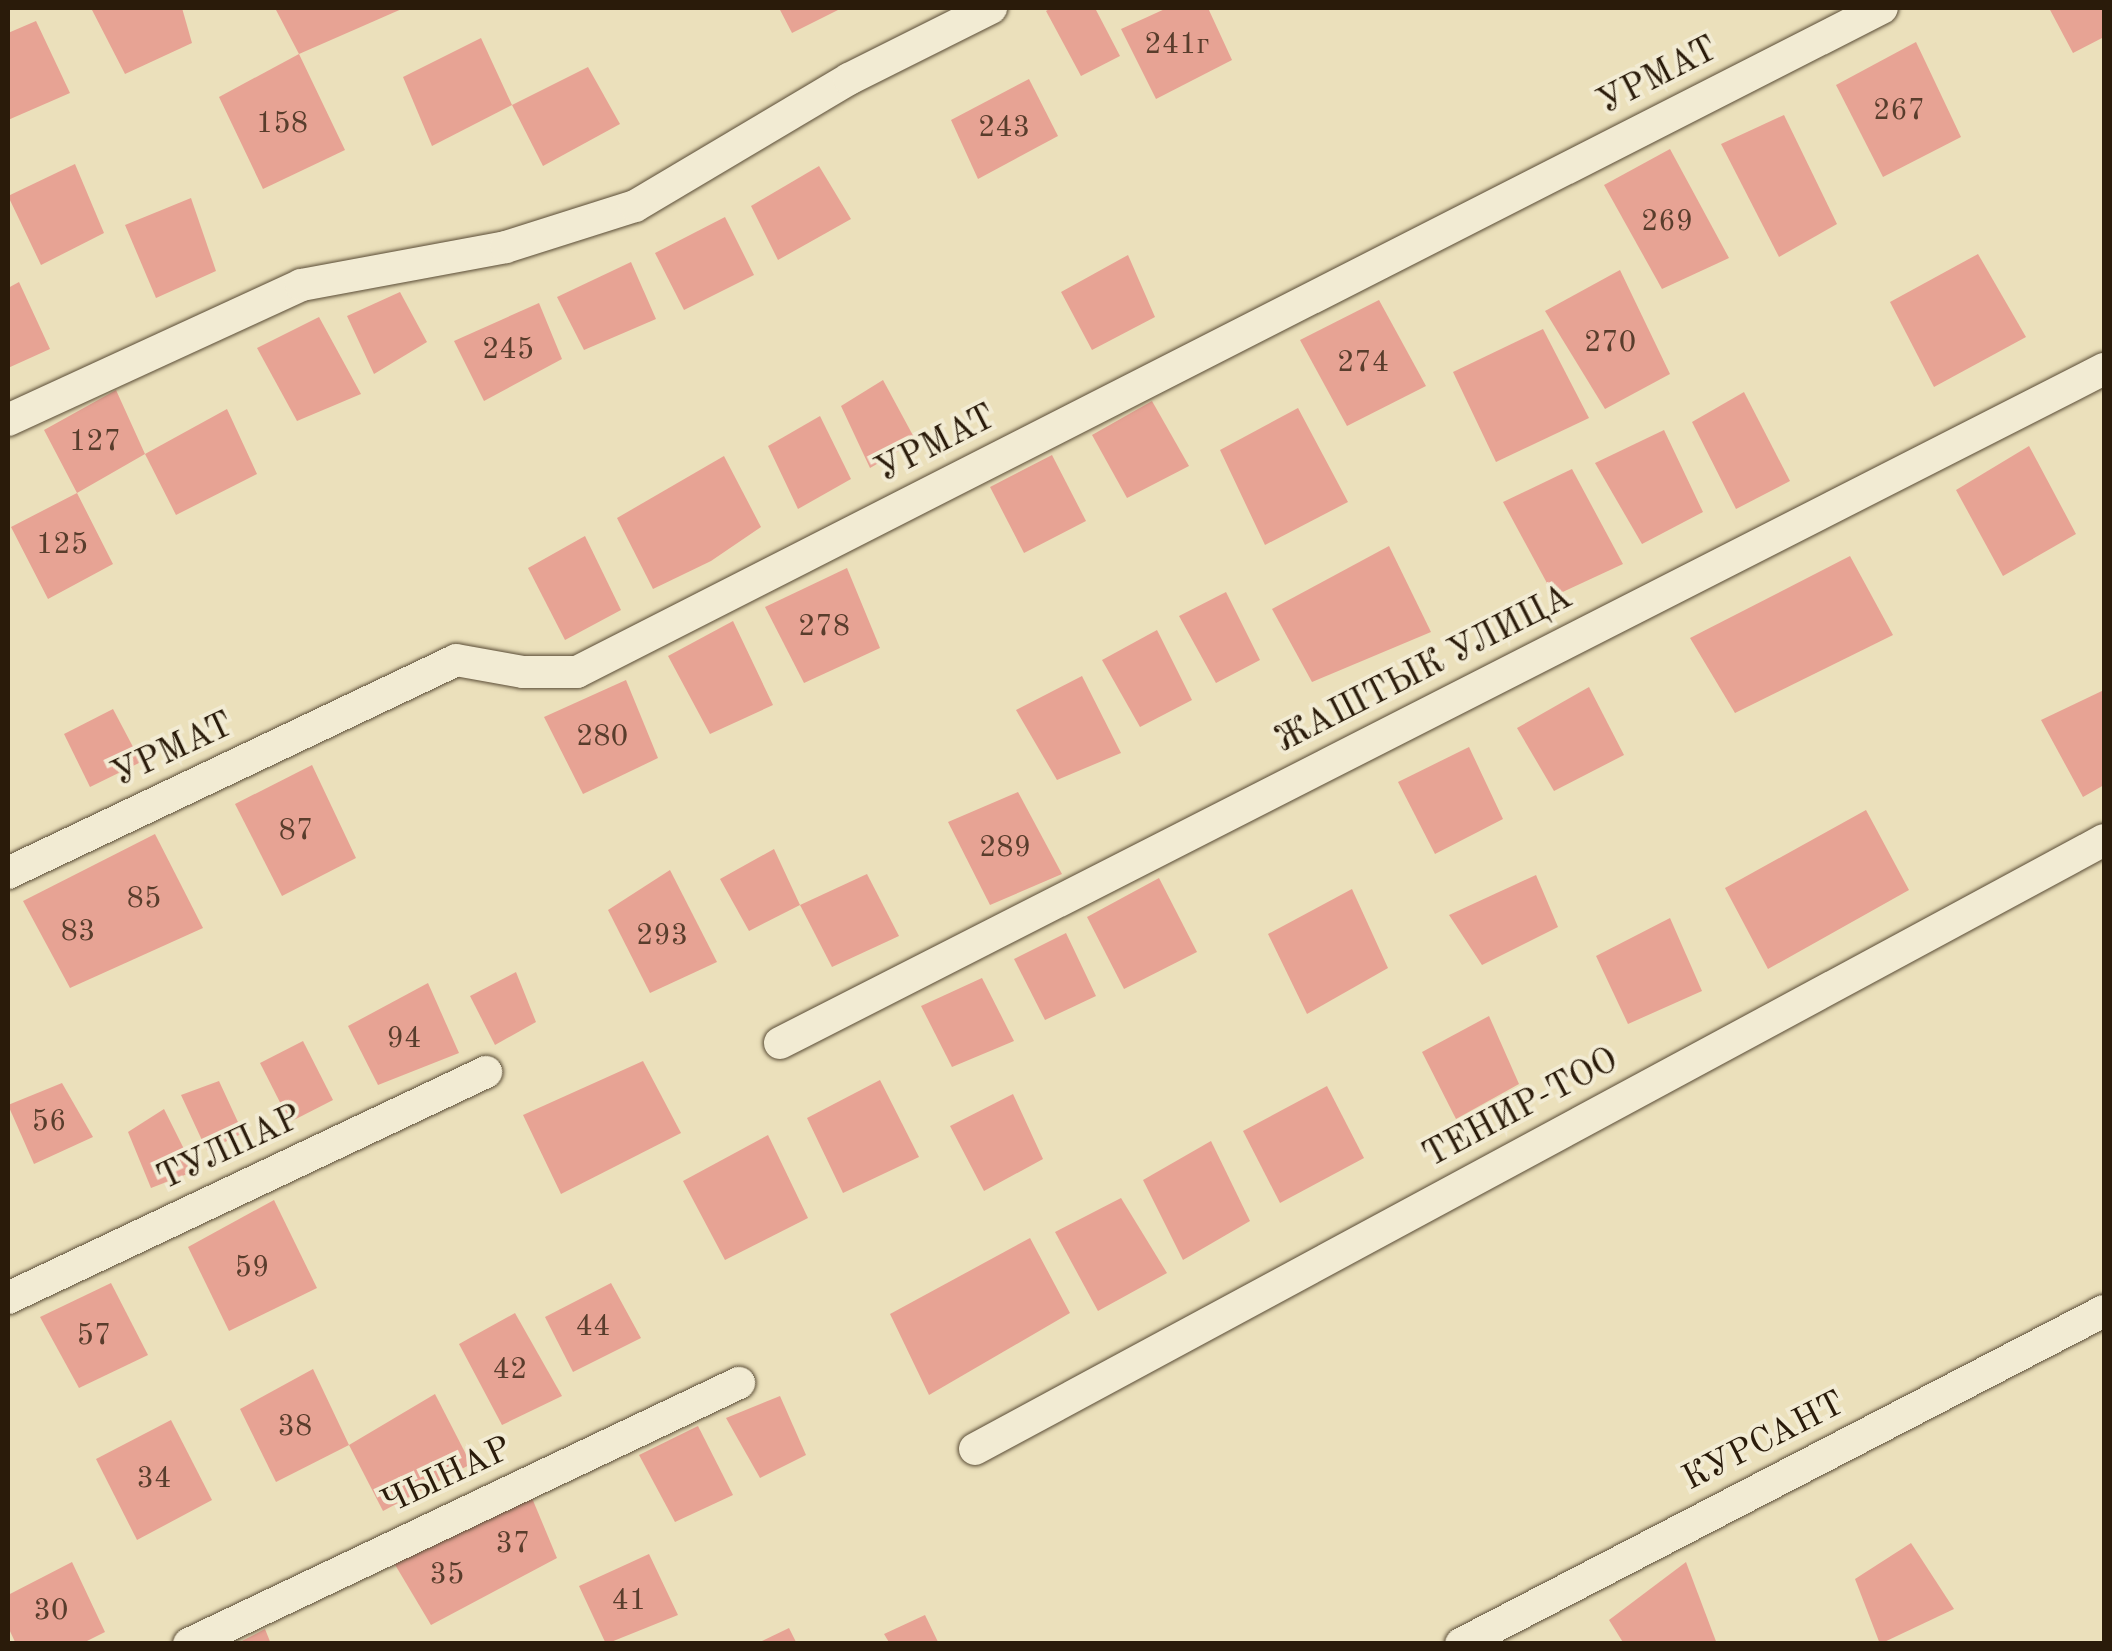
<!DOCTYPE html>
<meta charset="utf-8">
<style>
body{margin:0}
#map{position:relative;width:2112px;height:1651px;overflow:hidden;background:#ebe0bb;font-family:"Old Standard TT",serif}
div>[style]{position:absolute}
.building>*{inset:0;background:#e7a394}
.roads{filter:drop-shadow(0 0 2px #5a4c36) drop-shadow(0 0 2px #5a4c36)}
.street>*{height:32px;margin:-16px;padding:0 16px;transform-origin:16px;border-radius:16px;background:#f2ebd3}
span{translate:-50% -50%;white-space:nowrap;text-align:center;line-height:1.15;-webkit-text-stroke:8px #f2ebd3;paint-order:stroke}
.number-label{font-size:30px;color:#593d2c}
.number-label span{-webkit-text-stroke-width:0}
.street-label{font-size:35px;color:#2a1b0a}
.frame{position:absolute;inset:0;border:10px solid #2a1b0a;pointer-events:none}
</style>
<div id="map">
<div class="building">
<i style="clip-path:polygon(91px 8px,182px 8px,192px 43px,125px 74px)"></i>
<i style="clip-path:polygon(275px 8px,404px 8px,299px 54px)"></i>
<i style="clip-path:polygon(779px 8px,842px 8px,792px 33px)"></i>
<i style="clip-path:polygon(1051px 8px,1095px 8px,1120px 56px,1081px 76px,1046px 11px)"></i>
<i style="clip-path:polygon(1167px 8px,1208px 8px,1232px 60px,1156px 99px,1121px 29px)"></i>
<i style="clip-path:polygon(2049px 8px,2104px 8px,2104px 37px,2073px 53px)"></i>
<i style="clip-path:polygon(36px 21px,70px 93px,8px 120px,8px 33px)"></i>
<i style="clip-path:polygon(481px 38px,512px 105px,432px 146px,403px 77px)"></i>
<i style="clip-path:polygon(1916px 42px,1961px 137px,1883px 177px,1836px 85px)"></i>
<i style="clip-path:polygon(299px 54px,345px 150px,263px 189px,219px 97px)"></i>
<i style="clip-path:polygon(588px 67px,620px 124px,543px 166px,512px 105px)"></i>
<i style="clip-path:polygon(1029px 79px,1058px 136px,978px 179px,951px 120px)"></i>
<i style="clip-path:polygon(1784px 115px,1837px 224px,1779px 257px,1721px 144px)"></i>
<i style="clip-path:polygon(1670px 149px,1729px 258px,1662px 289px,1604px 185px)"></i>
<i style="clip-path:polygon(75px 164px,104px 233px,41px 265px,8px 196px)"></i>
<i style="clip-path:polygon(819px 166px,851px 219px,778px 260px,751px 206px)"></i>
<i style="clip-path:polygon(191px 198px,216px 271px,156px 298px,125px 225px)"></i>
<i style="clip-path:polygon(725px 217px,754px 275px,684px 310px,655px 253px)"></i>
<i style="clip-path:polygon(1978px 254px,2026px 337px,1934px 387px,1890px 302px)"></i>
<i style="clip-path:polygon(1128px 255px,1155px 317px,1092px 350px,1061px 292px)"></i>
<i style="clip-path:polygon(631px 262px,656px 319px,584px 350px,557px 297px)"></i>
<i style="clip-path:polygon(1620px 270px,1670px 374px,1605px 409px,1545px 311px)"></i>
<i style="clip-path:polygon(19px 282px,50px 349px,8px 368px,8px 288px)"></i>
<i style="clip-path:polygon(400px 292px,427px 342px,374px 374px,347px 316px)"></i>
<i style="clip-path:polygon(1379px 300px,1426px 386px,1347px 426px,1300px 340px)"></i>
<i style="clip-path:polygon(539px 303px,562px 359px,484px 401px,454px 341px)"></i>
<i style="clip-path:polygon(319px 317px,361px 394px,297px 421px,257px 348px)"></i>
<i style="clip-path:polygon(1543px 329px,1589px 418px,1496px 462px,1453px 372px)"></i>
<i style="clip-path:polygon(883px 380px,916px 441px,870px 468px,841px 406px)"></i>
<i style="clip-path:polygon(116px 390px,145px 454px,77px 493px,113px 564px,48px 599px,11px 527px,77px 493px,44px 430px)"></i>
<i style="clip-path:polygon(1744px 392px,1790px 481px,1736px 509px,1692px 422px)"></i>
<i style="clip-path:polygon(1152px 401px,1189px 466px,1127px 498px,1092px 435px)"></i>
<i style="clip-path:polygon(1298px 408px,1348px 502px,1265px 545px,1220px 450px)"></i>
<i style="clip-path:polygon(227px 409px,257px 474px,176px 515px,145px 454px)"></i>
<i style="clip-path:polygon(820px 416px,851px 479px,798px 509px,768px 446px)"></i>
<i style="clip-path:polygon(1664px 430px,1703px 512px,1642px 544px,1595px 463px)"></i>
<i style="clip-path:polygon(2029px 446px,2076px 534px,2003px 576px,1956px 490px)"></i>
<i style="clip-path:polygon(1052px 455px,1086px 521px,1024px 553px,990px 487px)"></i>
<i style="clip-path:polygon(724px 456px,761px 527px,711px 561px,653px 589px,617px 518px)"></i>
<i style="clip-path:polygon(1572px 469px,1623px 564px,1554px 596px,1503px 502px)"></i>
<i style="clip-path:polygon(585px 536px,621px 610px,565px 640px,528px 568px)"></i>
<i style="clip-path:polygon(1389px 546px,1431px 632px,1312px 682px,1272px 609px)"></i>
<i style="clip-path:polygon(1850px 556px,1893px 635px,1735px 713px,1690px 638px)"></i>
<i style="clip-path:polygon(847px 568px,880px 648px,804px 683px,765px 607px)"></i>
<i style="clip-path:polygon(1226px 592px,1260px 660px,1216px 683px,1179px 616px)"></i>
<i style="clip-path:polygon(733px 621px,773px 705px,710px 734px,668px 656px)"></i>
<i style="clip-path:polygon(1157px 630px,1192px 700px,1140px 727px,1102px 660px)"></i>
<i style="clip-path:polygon(1082px 676px,1121px 753px,1057px 780px,1016px 710px)"></i>
<i style="clip-path:polygon(626px 680px,658px 758px,583px 794px,544px 717px)"></i>
<i style="clip-path:polygon(1589px 687px,1624px 755px,1554px 791px,1517px 728px)"></i>
<i style="clip-path:polygon(2104px 690px,2104px 785px,2083px 797px,2041px 720px)"></i>
<i style="clip-path:polygon(113px 709px,141px 762px,90px 787px,64px 734px)"></i>
<i style="clip-path:polygon(1469px 747px,1503px 819px,1435px 854px,1398px 782px)"></i>
<i style="clip-path:polygon(312px 765px,356px 858px,282px 896px,235px 804px)"></i>
<i style="clip-path:polygon(1018px 792px,1062px 874px,990px 905px,948px 822px)"></i>
<i style="clip-path:polygon(1866px 810px,1909px 890px,1768px 969px,1725px 888px)"></i>
<i style="clip-path:polygon(155px 834px,203px 928px,70px 988px,23px 901px)"></i>
<i style="clip-path:polygon(774px 849px,800px 905px,749px 931px,720px 879px)"></i>
<i style="clip-path:polygon(670px 870px,717px 962px,650px 993px,608px 910px)"></i>
<i style="clip-path:polygon(867px 874px,899px 936px,832px 967px,800px 905px)"></i>
<i style="clip-path:polygon(1536px 875px,1558px 927px,1482px 965px,1449px 915px)"></i>
<i style="clip-path:polygon(1159px 878px,1197px 952px,1124px 989px,1087px 917px)"></i>
<i style="clip-path:polygon(1352px 889px,1388px 968px,1307px 1014px,1268px 934px)"></i>
<i style="clip-path:polygon(1670px 918px,1702px 991px,1628px 1024px,1596px 956px)"></i>
<i style="clip-path:polygon(1066px 933px,1096px 996px,1045px 1020px,1014px 959px)"></i>
<i style="clip-path:polygon(516px 972px,536px 1022px,495px 1045px,470px 996px)"></i>
<i style="clip-path:polygon(982px 978px,1014px 1041px,952px 1067px,921px 1006px)"></i>
<i style="clip-path:polygon(428px 983px,459px 1053px,378px 1085px,348px 1026px)"></i>
<i style="clip-path:polygon(1489px 1016px,1519px 1084px,1456px 1119px,1422px 1052px)"></i>
<i style="clip-path:polygon(303px 1041px,333px 1100px,290px 1122px,260px 1063px)"></i>
<i style="clip-path:polygon(643px 1061px,681px 1133px,561px 1194px,523px 1115px)"></i>
<i style="clip-path:polygon(880px 1080px,919px 1157px,843px 1193px,807px 1118px)"></i>
<i style="clip-path:polygon(219px 1081px,243px 1133px,207px 1151px,181px 1095px)"></i>
<i style="clip-path:polygon(62px 1083px,93px 1137px,34px 1164px,8px 1105px)"></i>
<i style="clip-path:polygon(1327px 1086px,1364px 1158px,1280px 1203px,1243px 1131px)"></i>
<i style="clip-path:polygon(1013px 1094px,1043px 1159px,984px 1191px,950px 1126px)"></i>
<i style="clip-path:polygon(164px 1109px,195px 1171px,151px 1188px,128px 1132px)"></i>
<i style="clip-path:polygon(768px 1135px,808px 1218px,725px 1260px,683px 1181px)"></i>
<i style="clip-path:polygon(1211px 1141px,1250px 1221px,1183px 1260px,1143px 1180px)"></i>
<i style="clip-path:polygon(1121px 1198px,1167px 1273px,1098px 1311px,1055px 1232px)"></i>
<i style="clip-path:polygon(274px 1200px,317px 1288px,229px 1331px,188px 1247px)"></i>
<i style="clip-path:polygon(1030px 1238px,1070px 1313px,929px 1395px,890px 1314px)"></i>
<i style="clip-path:polygon(111px 1283px,148px 1355px,79px 1388px,40px 1317px)"></i>
<i style="clip-path:polygon(611px 1283px,641px 1338px,573px 1372px,545px 1317px)"></i>
<i style="clip-path:polygon(515px 1313px,562px 1396px,502px 1425px,459px 1344px)"></i>
<i style="clip-path:polygon(313px 1369px,349px 1445px,276px 1482px,240px 1409px)"></i>
<i style="clip-path:polygon(435px 1394px,471px 1464px,383px 1511px,349px 1445px)"></i>
<i style="clip-path:polygon(780px 1396px,806px 1455px,760px 1478px,726px 1418px)"></i>
<i style="clip-path:polygon(171px 1420px,212px 1500px,137px 1540px,96px 1459px)"></i>
<i style="clip-path:polygon(698px 1426px,733px 1495px,675px 1522px,639px 1455px)"></i>
<i style="clip-path:polygon(532px 1498px,557px 1558px,431px 1625px,394px 1563px)"></i>
<i style="clip-path:polygon(1911px 1543px,1954px 1609px,1880px 1644px,1855px 1579px)"></i>
<i style="clip-path:polygon(649px 1554px,678px 1615px,606px 1644px,579px 1586px)"></i>
<i style="clip-path:polygon(72px 1562px,105px 1632px,81px 1644px,16px 1644px,8px 1627px,8px 1595px)"></i>
<i style="clip-path:polygon(1686px 1562px,1717px 1644px,1624px 1644px,1609px 1620px)"></i>
<i style="clip-path:polygon(925px 1615px,939px 1644px,890px 1644px,884px 1634px)"></i>
<i style="clip-path:polygon(789px 1628px,797px 1644px,756px 1644px)"></i>
<i style="clip-path:polygon(265px 1629px,271px 1644px,236px 1644px)"></i>
</div>
<div class="roads">
<div class="street">
<i style="left:8px;top:420px;width:323px;rotate:-24.7deg"></i>
<i style="left:301px;top:285px;width:208px;rotate:-10.5deg"></i>
<i style="left:506px;top:247px;width:135px;rotate:-17.6deg"></i>
<i style="left:635px;top:206px;width:249px;rotate:-30.7deg"></i>
<i style="left:849px;top:79px;width:159px;rotate:-26.6deg"></i>
<i style="left:8px;top:873px;width:496px;rotate:-25.4deg"></i>
<i style="left:456px;top:660px;width:68px;rotate:10.2deg"></i>
<i style="left:523px;top:672px;width:54px"></i>
<i style="left:577px;top:672px;width:1464px;rotate:-26.97deg"></i>
<i style="left:780px;top:1043px;width:1486px;rotate:-26.98deg"></i>
<i style="left:8px;top:1298px;width:529px;rotate:-25.3deg"></i>
<i style="left:975px;top:1449px;width:1283px;rotate:-28.34deg"></i>
<i style="left:189px;top:1644px;width:609px;rotate:-25.39deg"></i>
<i style="left:1461px;top:1644px;width:724px;rotate:-27.38deg"></i>
</div>
</div>
<div class="number-label">
<span style="left:1177px;top:45px">241г</span>
<span style="left:1899px;top:111px">267</span>
<span style="left:282px;top:124px">158</span>
<span style="left:1004px;top:128px">243</span>
<span style="left:1667px;top:222px">269</span>
<span style="left:1610px;top:343px">270</span>
<span style="left:508px;top:350px">245</span>
<span style="left:1363px;top:363px">274</span>
<span style="left:95px;top:442px">127</span>
<span style="left:62px;top:545px">125</span>
<span style="left:824px;top:627px">278</span>
<span style="left:602px;top:737px">280</span>
<span style="left:296px;top:831px">87</span>
<span style="left:1005px;top:848px">289</span>
<span style="left:144px;top:899px">85</span>
<span style="left:78px;top:932px">83</span>
<span style="left:662px;top:936px">293</span>
<span style="left:404px;top:1039px">94</span>
<span style="left:49px;top:1122px">56</span>
<span style="left:252px;top:1268px">59</span>
<span style="left:593px;top:1327px">44</span>
<span style="left:94px;top:1336px">57</span>
<span style="left:510px;top:1370px">42</span>
<span style="left:295px;top:1427px">38</span>
<span style="left:154px;top:1479px">34</span>
<span style="left:513px;top:1544px">37</span>
<span style="left:447px;top:1575px">35</span>
<span style="left:629px;top:1601px">41</span>
<span style="left:51px;top:1611px">30</span>
</div>
<div class="street-label">
<span style="left:1658px;top:77px;rotate:-27deg">УРМАТ</span>
<span style="left:936px;top:445px;rotate:-27deg">УРМАТ</span>
<span style="left:1424px;top:670px;rotate:-27deg">ЖАШТЫК УЛИЦА</span>
<span style="left:173px;top:751px;rotate:-25deg">УРМАТ</span>
<span style="left:1521px;top:1109px;rotate:-28deg">ТЕНИР-ТОО</span>
<span style="left:230px;top:1149px;rotate:-25deg">ТУЛПАР</span>
<span style="left:1764px;top:1442px;rotate:-27deg">КУРСАНТ</span>
<span style="left:447px;top:1477px;rotate:-25deg">ЧЫНАР</span>
</div>
<div class="frame"></div>
</div>
